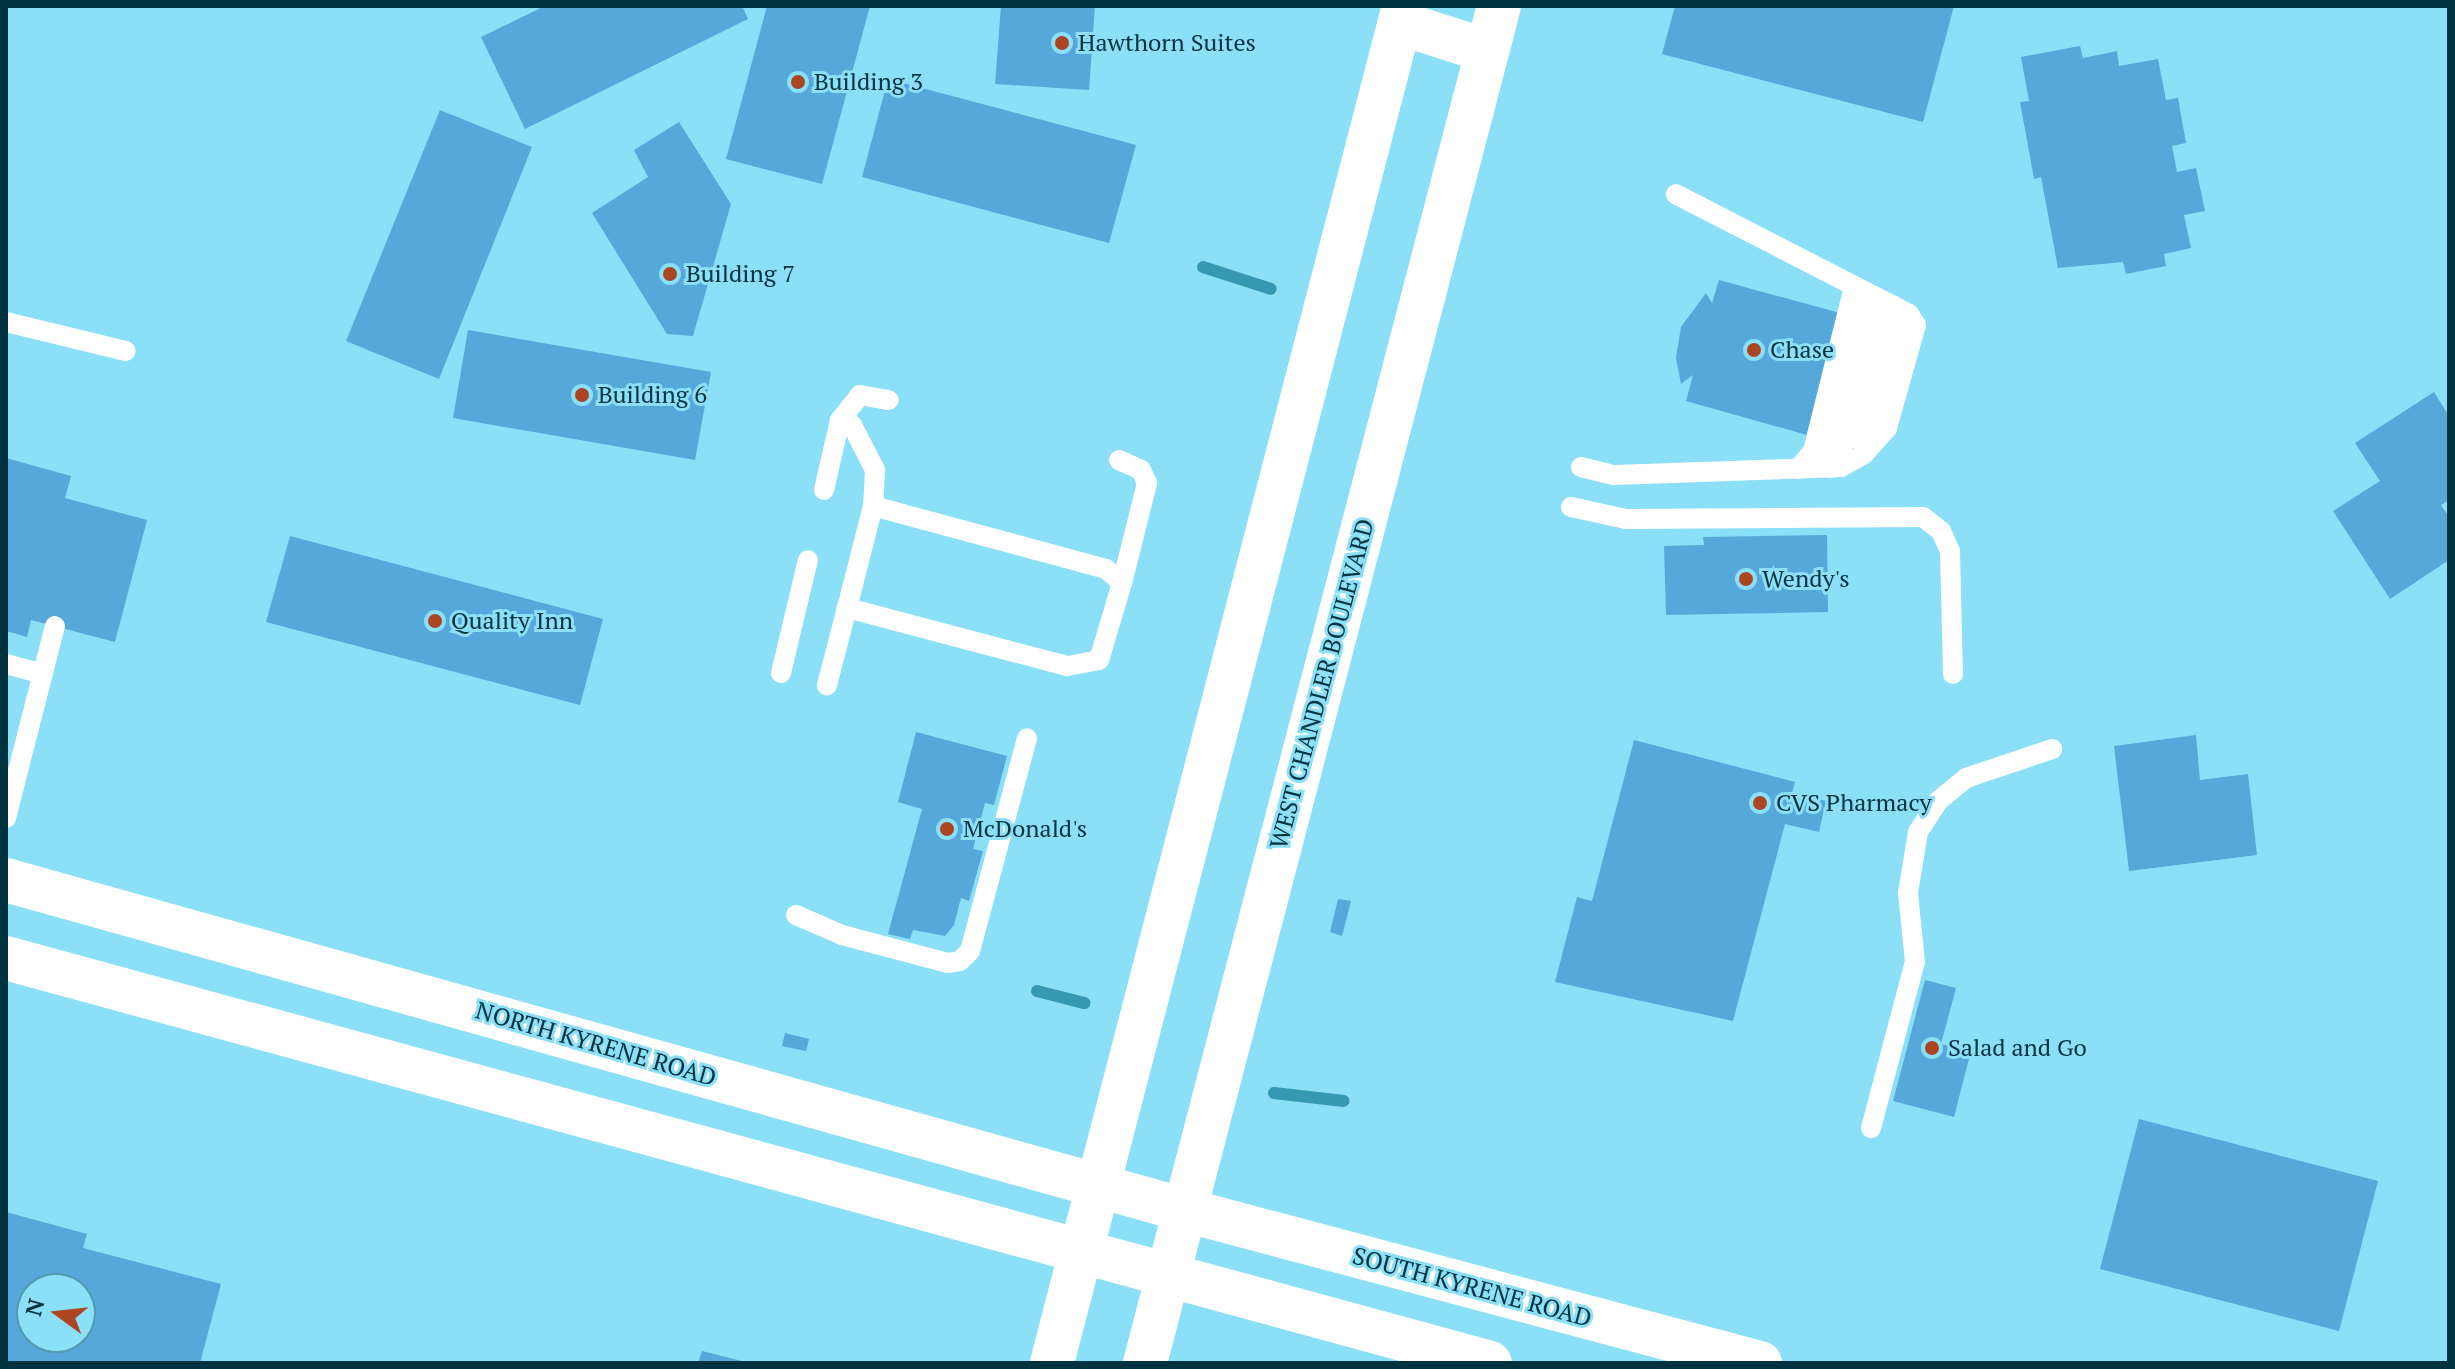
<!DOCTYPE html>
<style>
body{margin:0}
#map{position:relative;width:2455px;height:1369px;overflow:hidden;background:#8bdff7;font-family:"PT Serif",serif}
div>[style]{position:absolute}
.stream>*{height:12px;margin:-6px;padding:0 6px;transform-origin:6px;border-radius:6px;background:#3698b2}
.building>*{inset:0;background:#56a8db}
.lane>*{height:20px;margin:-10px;padding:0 10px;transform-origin:10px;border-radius:10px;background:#fff}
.secondary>*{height:44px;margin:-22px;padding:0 22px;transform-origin:22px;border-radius:22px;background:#fff}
.dots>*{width:22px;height:22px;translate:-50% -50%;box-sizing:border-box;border:4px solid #8bdff7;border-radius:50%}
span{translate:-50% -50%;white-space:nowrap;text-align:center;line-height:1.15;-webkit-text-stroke:6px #8bdff7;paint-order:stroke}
.poi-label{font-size:24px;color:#00323f}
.left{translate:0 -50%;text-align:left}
.street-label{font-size:24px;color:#00323f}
.frame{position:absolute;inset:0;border:8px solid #00323f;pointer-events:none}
.north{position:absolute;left:16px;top:1273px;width:80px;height:80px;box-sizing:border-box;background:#8bdff7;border:2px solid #539aad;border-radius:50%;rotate:285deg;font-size:22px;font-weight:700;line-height:32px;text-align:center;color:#00323f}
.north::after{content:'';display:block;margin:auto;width:28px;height:36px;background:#ac4522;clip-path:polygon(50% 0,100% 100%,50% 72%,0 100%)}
</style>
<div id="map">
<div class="stream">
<i style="left:1203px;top:267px;width:71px;rotate:17.9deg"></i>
<i style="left:1037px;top:991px;width:49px;rotate:14.3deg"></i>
<i style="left:1274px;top:1093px;width:70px;rotate:6.5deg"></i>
</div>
<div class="building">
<i style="clip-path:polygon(545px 6px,742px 6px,748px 19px,525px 129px,481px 37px)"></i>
<i style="clip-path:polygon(767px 6px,870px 6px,822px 184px,726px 159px)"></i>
<i style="clip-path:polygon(1001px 6px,1095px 6px,1089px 90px,995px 84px)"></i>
<i style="clip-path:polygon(1675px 6px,1954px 6px,1923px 122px,1662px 54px)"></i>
<i style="clip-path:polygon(2080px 46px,2083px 58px,2117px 51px,2119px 66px,2158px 59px,2166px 100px,2178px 98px,2186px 143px,2172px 146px,2177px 172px,2196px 168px,2205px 211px,2184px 215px,2191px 248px,2164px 254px,2166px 266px,2126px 274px,2123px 262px,2058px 268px,2041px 177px,2034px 179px,2020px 102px,2029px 101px,2021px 57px)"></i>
<i style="clip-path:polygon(888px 79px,1136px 145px,1109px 243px,862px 177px)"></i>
<i style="clip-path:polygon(440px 110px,532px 147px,439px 379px,346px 341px)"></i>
<i style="clip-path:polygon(679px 122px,731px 204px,693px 336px,667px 334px,592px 213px,648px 177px,634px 150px)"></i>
<i style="clip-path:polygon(1719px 280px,1840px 313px,1807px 435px,1686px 401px,1693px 375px,1681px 384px,1676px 358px,1681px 327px,1706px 293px,1712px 303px)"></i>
<i style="clip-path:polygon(468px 330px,711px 372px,695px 460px,453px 418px)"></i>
<i style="clip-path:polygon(2434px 392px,2449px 416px,2449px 500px,2441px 505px,2449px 517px,2449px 560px,2390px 599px,2333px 511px,2380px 481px,2355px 443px)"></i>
<i style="clip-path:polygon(6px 458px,71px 476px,65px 498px,147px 520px,115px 642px,31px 620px,27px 637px,6px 631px)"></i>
<i style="clip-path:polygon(1827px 535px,1828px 612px,1666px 615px,1664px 546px,1704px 545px,1703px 537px)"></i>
<i style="clip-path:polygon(290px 536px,603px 619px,580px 705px,266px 622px)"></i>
<i style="clip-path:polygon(916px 732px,1007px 756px,994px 805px,985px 803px,973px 849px,983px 851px,969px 901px,961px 898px,954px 925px,945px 936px,913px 930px,910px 939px,888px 934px,922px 809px,898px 802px)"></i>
<i style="clip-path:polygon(2196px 735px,2200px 780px,2248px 774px,2257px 855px,2129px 871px,2114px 746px)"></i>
<i style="clip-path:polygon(1634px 740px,1795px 782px,1792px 793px,1826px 801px,1819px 832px,1785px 824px,1733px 1021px,1555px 982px,1577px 897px,1592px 901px)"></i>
<i style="clip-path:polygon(1338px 899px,1351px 901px,1342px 936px,1330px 932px)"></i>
<i style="clip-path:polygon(1925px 980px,1956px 988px,1941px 1044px,1971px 1051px,1954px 1117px,1893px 1101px)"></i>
<i style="clip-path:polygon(785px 1033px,809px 1039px,806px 1051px,782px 1046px)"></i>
<i style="clip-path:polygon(2139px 1119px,2378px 1181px,2339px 1331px,2100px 1269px)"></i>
<i style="clip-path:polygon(evenodd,6px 1212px,87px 1234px,83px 1248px,221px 1284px,200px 1363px,6px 1363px,6px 1212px,32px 1289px,80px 1289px,80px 1337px,32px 1337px,32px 1289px)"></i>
<i style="clip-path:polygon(702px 1351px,746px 1362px,746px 1363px,698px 1363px)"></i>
</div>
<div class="lane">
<i style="left:6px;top:322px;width:123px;rotate:13.6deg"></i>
<i style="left:840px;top:420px;width:32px;rotate:-51deg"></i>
<i style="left:860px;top:395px;width:29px;rotate:10deg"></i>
<i style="left:1863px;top:445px;width:124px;rotate:-72.6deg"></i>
<i style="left:1900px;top:327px;width:22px;rotate:-106deg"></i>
<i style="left:1119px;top:460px;width:24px;rotate:24deg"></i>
<i style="left:1141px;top:470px;width:14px;rotate:65deg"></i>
<i style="left:1147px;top:483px;width:103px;rotate:104deg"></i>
<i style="left:1581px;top:467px;width:34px;rotate:14deg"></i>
<i style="left:1614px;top:475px;width:227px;rotate:-2deg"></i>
<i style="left:1841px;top:467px;width:25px;rotate:-29deg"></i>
<i style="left:1863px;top:455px;width:36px;rotate:-48deg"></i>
<i style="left:1887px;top:428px;width:107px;rotate:-74.3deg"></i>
<i style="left:1916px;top:325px;width:13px;rotate:-122deg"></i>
<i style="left:1909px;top:314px;width:262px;rotate:-152.8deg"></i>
<i style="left:1814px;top:468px;width:23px;rotate:-49deg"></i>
<i style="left:1829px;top:451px;width:149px;rotate:-74.8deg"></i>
<i style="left:1868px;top:307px;width:15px;rotate:-98deg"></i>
<i style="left:1830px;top:468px;width:53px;rotate:-60.5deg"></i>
<i style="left:1856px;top:422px;width:112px;rotate:-75.5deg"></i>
<i style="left:1884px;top:314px;width:14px;rotate:-102deg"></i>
<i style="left:1798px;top:469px;width:23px;rotate:-50deg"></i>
<i style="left:1813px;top:451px;width:170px;rotate:-76deg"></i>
<i style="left:824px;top:490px;width:72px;rotate:-77.1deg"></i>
<i style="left:840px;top:420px;width:13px;rotate:23deg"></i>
<i style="left:852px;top:425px;width:51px;rotate:62.9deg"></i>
<i style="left:875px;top:470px;width:36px;rotate:93deg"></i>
<i style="left:873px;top:506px;width:241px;rotate:15.1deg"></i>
<i style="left:1106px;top:569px;width:21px;rotate:41deg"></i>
<i style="left:1122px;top:583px;width:80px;rotate:106.6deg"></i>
<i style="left:1099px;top:660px;width:33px;rotate:169deg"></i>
<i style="left:1067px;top:666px;width:228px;rotate:-165.2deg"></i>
<i style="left:847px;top:608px;width:80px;rotate:104.6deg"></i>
<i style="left:1571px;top:507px;width:56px;rotate:12.3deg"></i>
<i style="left:1626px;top:519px;width:297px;rotate:-0.4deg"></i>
<i style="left:1923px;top:517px;width:23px;rotate:38deg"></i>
<i style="left:1941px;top:531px;width:22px;rotate:66deg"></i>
<i style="left:1950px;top:551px;width:123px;rotate:88.6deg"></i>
<i style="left:847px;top:608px;width:105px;rotate:-75.7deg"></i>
<i style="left:6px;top:664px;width:38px;rotate:15deg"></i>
<i style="left:781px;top:673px;width:116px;rotate:-76.6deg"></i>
<i style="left:6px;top:818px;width:198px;rotate:-75.7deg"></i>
<i style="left:796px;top:915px;width:50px;rotate:23.5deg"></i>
<i style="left:842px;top:935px;width:110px;rotate:14.8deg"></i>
<i style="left:948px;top:963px;width:12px;rotate:-9deg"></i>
<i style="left:960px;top:961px;width:14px;rotate:-45deg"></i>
<i style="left:970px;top:951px;width:220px;rotate:-75deg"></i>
<i style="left:1871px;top:1128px;width:172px;rotate:-75.2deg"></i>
<i style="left:1915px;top:962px;width:69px;rotate:-95.8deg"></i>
<i style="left:1908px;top:893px;width:62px;rotate:-80.7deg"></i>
<i style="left:1918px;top:832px;width:37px;rotate:-57deg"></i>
<i style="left:1938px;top:801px;width:36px;rotate:-39deg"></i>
<i style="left:1966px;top:778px;width:91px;rotate:-18.6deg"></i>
</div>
<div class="secondary">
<i style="left:1400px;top:23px;width:91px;rotate:17.8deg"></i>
<i style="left:6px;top:880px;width:1224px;rotate:15.64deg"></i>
<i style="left:1185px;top:1210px;width:595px;rotate:14.9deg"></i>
<i style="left:6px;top:958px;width:1538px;rotate:15.26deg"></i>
<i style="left:1052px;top:1363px;width:1402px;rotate:-75.46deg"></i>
<i style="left:1145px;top:1363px;width:1402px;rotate:-75.38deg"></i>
</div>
<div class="dots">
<i style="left:1062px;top:43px;background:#ac4522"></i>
<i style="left:798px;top:82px;background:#ac4522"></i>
<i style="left:670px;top:274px;background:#ac4522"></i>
<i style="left:1754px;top:350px;background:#ac4522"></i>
<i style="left:582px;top:395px;background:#ac4522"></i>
<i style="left:1746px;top:579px;background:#ac4522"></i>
<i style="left:435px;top:621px;background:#ac4522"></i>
<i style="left:1760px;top:803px;background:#ac4522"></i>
<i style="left:947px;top:829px;background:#ac4522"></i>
<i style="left:1932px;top:1048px;background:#ac4522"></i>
</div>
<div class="poi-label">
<span class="left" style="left:1078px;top:43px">Hawthorn Suites</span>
<span class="left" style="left:814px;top:82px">Building 3</span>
<span class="left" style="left:686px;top:274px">Building 7</span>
<span class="left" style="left:1770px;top:350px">Chase</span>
<span class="left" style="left:598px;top:395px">Building 6</span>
<span class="left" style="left:1762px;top:579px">Wendy's</span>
<span class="left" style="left:451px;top:621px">Quality Inn</span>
<span class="left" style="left:1776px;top:803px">CVS Pharmacy</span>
<span class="left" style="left:963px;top:829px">McDonald's</span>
<span class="left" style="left:1948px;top:1048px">Salad and Go</span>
</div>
<div class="street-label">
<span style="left:1322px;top:684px;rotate:-75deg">WEST CHANDLER BOULEVARD</span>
<span style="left:596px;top:1044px;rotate:16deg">NORTH KYRENE ROAD</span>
<span style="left:1472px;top:1287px;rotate:15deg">SOUTH KYRENE ROAD</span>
</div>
<div class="frame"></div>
<div class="north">N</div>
</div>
